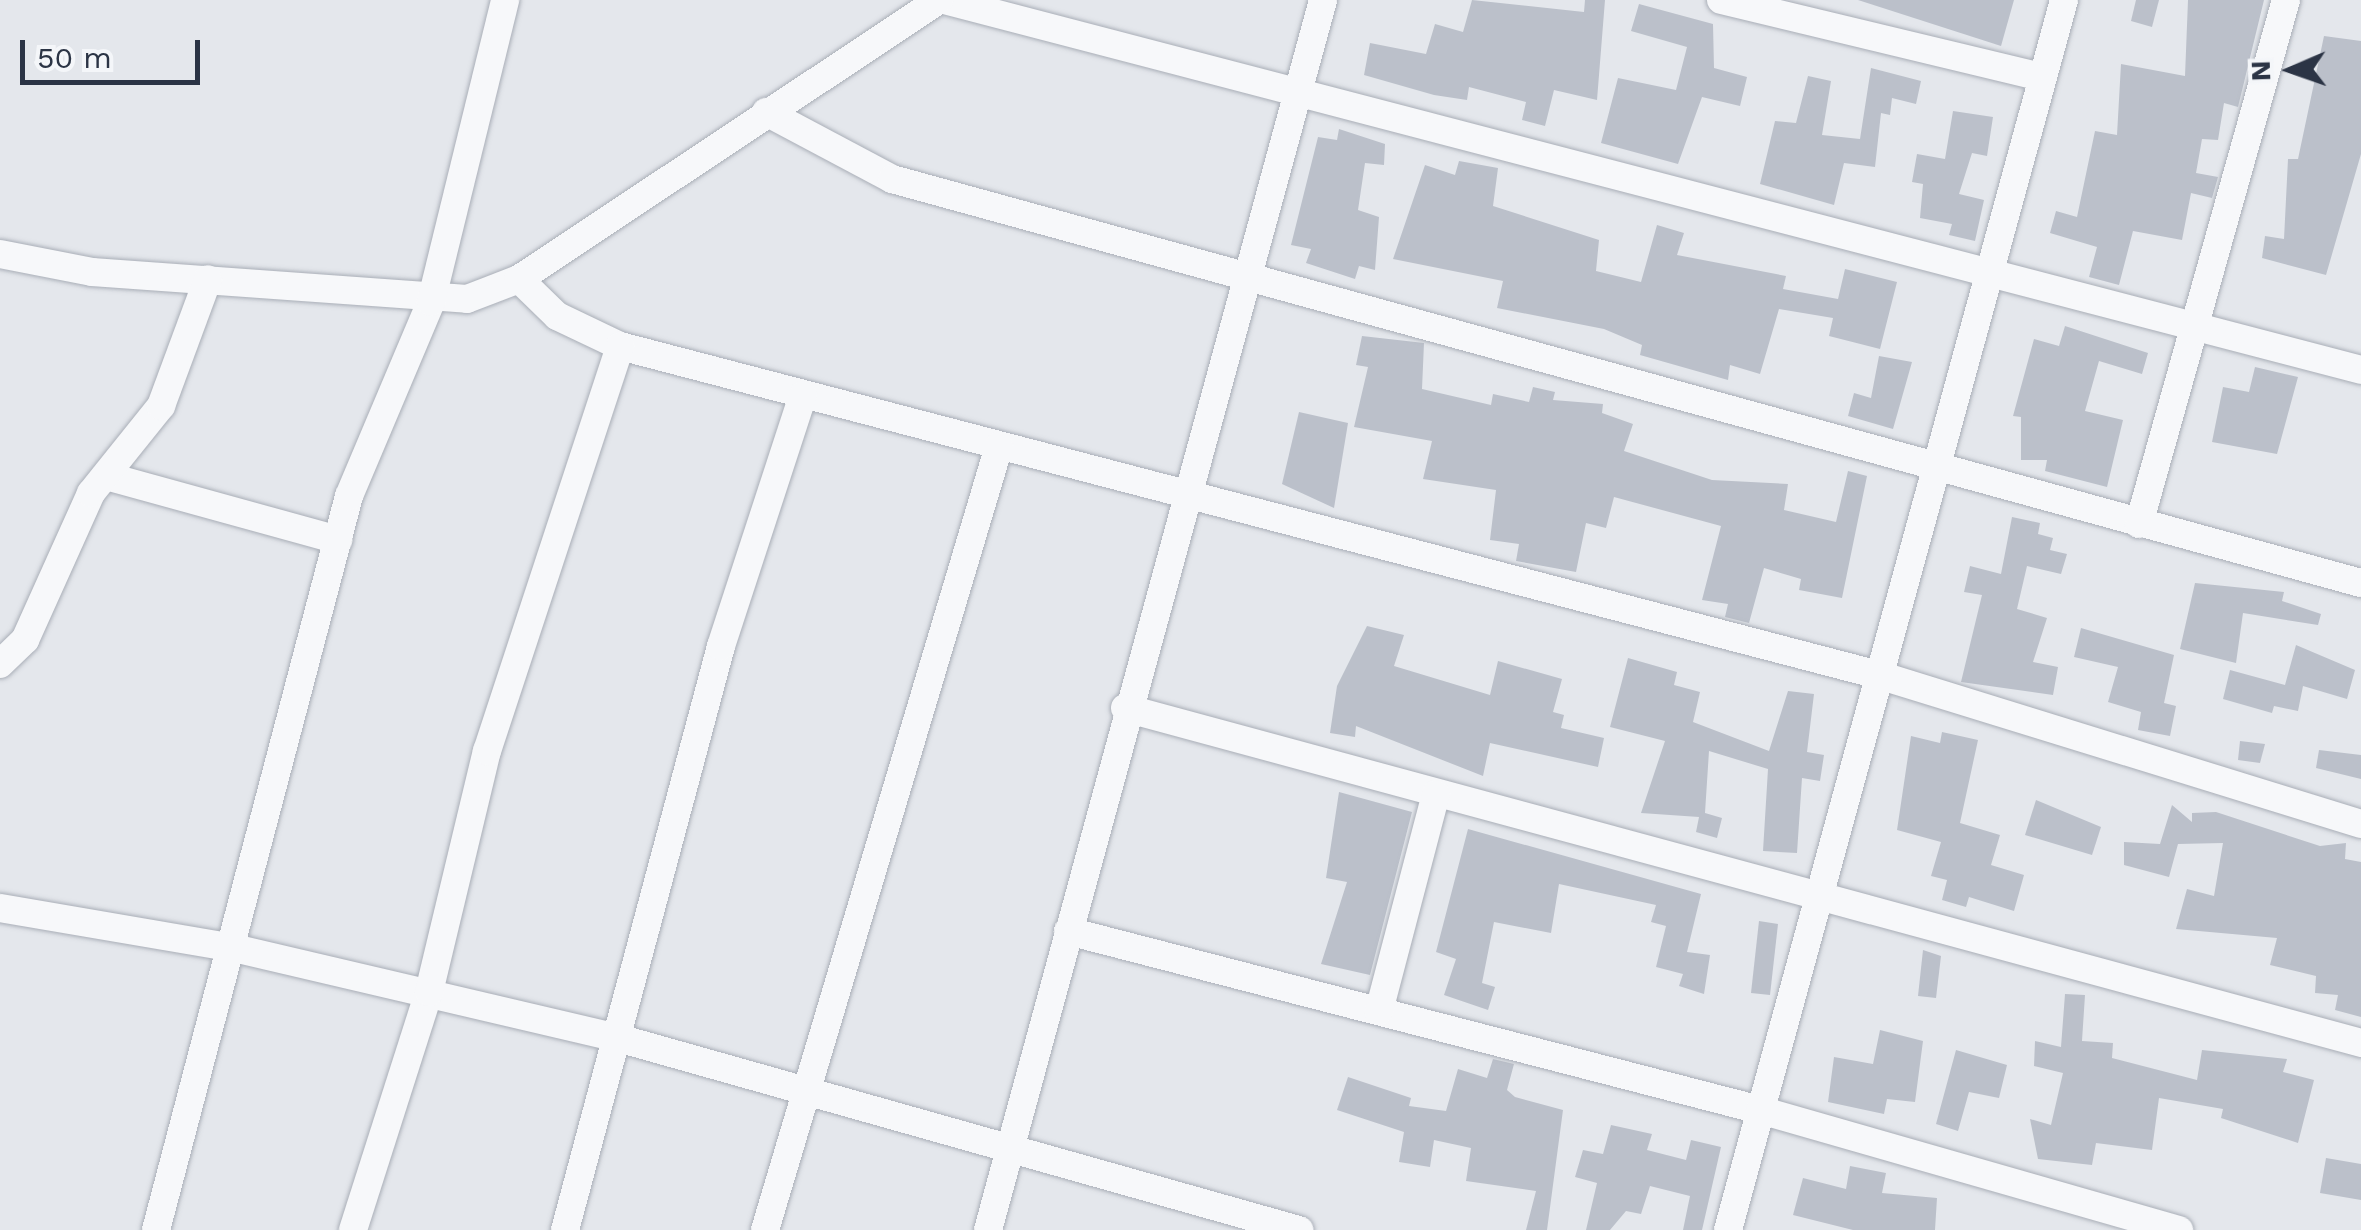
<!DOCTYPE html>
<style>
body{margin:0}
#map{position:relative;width:2361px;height:1230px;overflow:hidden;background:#e4e7ec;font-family:"Work Sans",sans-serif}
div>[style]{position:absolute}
.building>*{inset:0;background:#bbc0ca}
.roads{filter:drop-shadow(0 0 2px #a9aeb7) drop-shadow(0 0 2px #a9aeb7)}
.minor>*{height:28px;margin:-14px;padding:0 14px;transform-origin:14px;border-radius:14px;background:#f7f8fa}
span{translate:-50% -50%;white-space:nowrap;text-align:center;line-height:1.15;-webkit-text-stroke:10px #f4f6f9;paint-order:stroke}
.north{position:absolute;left:2241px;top:20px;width:100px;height:100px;-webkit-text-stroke:8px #f4f6f9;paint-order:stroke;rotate:268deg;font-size:28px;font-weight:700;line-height:40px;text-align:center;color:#2b3445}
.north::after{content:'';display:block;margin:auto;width:35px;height:45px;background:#2b3445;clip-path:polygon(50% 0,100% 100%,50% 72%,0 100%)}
.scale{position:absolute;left:20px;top:40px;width:180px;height:45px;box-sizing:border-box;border:5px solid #2b3445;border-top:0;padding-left:12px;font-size:30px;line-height:35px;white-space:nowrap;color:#2b3445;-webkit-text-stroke:8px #f4f6f9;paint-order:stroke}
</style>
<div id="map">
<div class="building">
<i style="clip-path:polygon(1472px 0,1584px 12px,1585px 0,1605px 0,1597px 100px,1554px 90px,1545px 126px,1522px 120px,1526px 102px,1469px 87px,1467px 100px,1434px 95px,1364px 75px,1370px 43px,1426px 54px,1435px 24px,1463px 32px)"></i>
<i style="clip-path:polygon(1858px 0,2014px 0,2001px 46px)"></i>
<i style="clip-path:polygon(2136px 0,2159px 0,2152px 27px,2131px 21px)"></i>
<i style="clip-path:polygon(2188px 0,2264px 0,2238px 107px,2224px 103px,2218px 140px,2202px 139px,2196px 173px,2218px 177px,2212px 198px,2191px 193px,2182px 240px,2133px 231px,2119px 285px,2089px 277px,2097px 247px,2050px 233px,2056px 211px,2077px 217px,2095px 131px,2117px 135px,2121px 64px,2185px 76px)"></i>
<i style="clip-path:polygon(1639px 4px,1713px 24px,1714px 68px,1747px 77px,1740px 106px,1702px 97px,1678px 164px,1601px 143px,1618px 78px,1676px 90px,1687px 47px,1631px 31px)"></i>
<i style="clip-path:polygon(2324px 36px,2361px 41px,2361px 154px,2326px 275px,2262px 258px,2265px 236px,2284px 239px,2288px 159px,2298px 159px)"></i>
<i style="clip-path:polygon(1871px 68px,1921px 81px,1916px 104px,1892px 98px,1890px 115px,1881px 113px,1875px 167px,1844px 163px,1834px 205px,1760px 184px,1775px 121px,1796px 123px,1808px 76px,1831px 81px,1822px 135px,1860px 139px)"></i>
<i style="clip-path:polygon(1953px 111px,1993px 117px,1987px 156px,1972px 153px,1959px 194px,1984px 200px,1975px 241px,1949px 235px,1952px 224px,1920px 218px,1923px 184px,1912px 182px,1917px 154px,1945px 159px)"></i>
<i style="clip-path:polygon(1339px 129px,1385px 144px,1384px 165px,1365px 163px,1358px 210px,1379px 217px,1375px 270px,1359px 266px,1355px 279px,1306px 263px,1311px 249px,1291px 245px,1318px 137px,1337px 140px)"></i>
<i style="clip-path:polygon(1459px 161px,1498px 168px,1493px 206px,1599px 240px,1596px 271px,1641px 282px,1657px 225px,1684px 233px,1677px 255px,1786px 276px,1783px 289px,1838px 299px,1845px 269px,1897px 282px,1880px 349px,1829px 336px,1833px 318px,1779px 309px,1760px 374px,1730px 365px,1728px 380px,1640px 355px,1642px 345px,1604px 329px,1497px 308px,1503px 281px,1393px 259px,1425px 165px,1455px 175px)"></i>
<i style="clip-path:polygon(2065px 326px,2148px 353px,2142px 374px,2099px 361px,2085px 411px,2123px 420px,2107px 487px,2045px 471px,2047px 460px,2021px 460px,2021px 417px,2013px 416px,2034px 339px,2059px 346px)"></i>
<i style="clip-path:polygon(1362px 336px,1424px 343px,1422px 389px,1491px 405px,1493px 394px,1529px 402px,1533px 387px,1555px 392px,1553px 400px,1603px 404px,1602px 413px,1633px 424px,1624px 451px,1712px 480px,1788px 484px,1784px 510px,1836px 522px,1848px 471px,1867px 476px,1842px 598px,1799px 590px,1801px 579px,1764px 568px,1749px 623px,1725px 617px,1728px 604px,1702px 600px,1721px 526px,1614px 497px,1606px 528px,1586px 523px,1576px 572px,1516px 561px,1519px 544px,1490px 540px,1496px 490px,1423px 479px,1432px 441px,1354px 427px,1368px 367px,1356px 365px)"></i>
<i style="clip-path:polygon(1879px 356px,1912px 362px,1893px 429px,1848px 416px,1854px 393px,1871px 398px)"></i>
<i style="clip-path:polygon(2255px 367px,2298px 377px,2277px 454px,2212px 442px,2223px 387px,2249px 392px)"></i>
<i style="clip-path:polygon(1299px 412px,1348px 423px,1334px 508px,1282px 484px)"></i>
<i style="clip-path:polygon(2012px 517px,2040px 523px,2038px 534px,2053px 538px,2050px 550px,2067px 554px,2061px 574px,2027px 566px,2017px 609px,2047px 618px,2033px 662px,2058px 667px,2053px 695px,1961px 682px,1982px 595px,1964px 592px,1970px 566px,2001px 574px)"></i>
<i style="clip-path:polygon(2195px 583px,2284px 592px,2282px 601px,2321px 614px,2318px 625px,2243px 613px,2236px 663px,2180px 649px)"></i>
<i style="clip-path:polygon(1367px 626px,1404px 635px,1394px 666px,1490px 695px,1498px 661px,1562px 679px,1553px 712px,1564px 715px,1561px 728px,1604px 738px,1598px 767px,1490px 743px,1483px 776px,1356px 726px,1355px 737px,1330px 733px,1337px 686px)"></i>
<i style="clip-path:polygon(2081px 628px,2174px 655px,2164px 703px,2176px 706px,2170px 736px,2138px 730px,2141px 712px,2108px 702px,2118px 667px,2074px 657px)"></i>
<i style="clip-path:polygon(2296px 645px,2355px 670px,2347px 699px,2303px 686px,2298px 711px,2274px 706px,2272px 713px,2223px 699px,2230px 670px,2285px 685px)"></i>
<i style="clip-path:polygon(1628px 658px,1677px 672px,1674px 685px,1700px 692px,1693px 722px,1769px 751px,1788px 691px,1814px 694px,1807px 752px,1824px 755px,1820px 781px,1802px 778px,1797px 853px,1763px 851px,1768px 769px,1709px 751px,1705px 813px,1722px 818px,1717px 838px,1696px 832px,1699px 817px,1641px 813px,1665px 741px,1610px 727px)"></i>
<i style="clip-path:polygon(1942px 732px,1978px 740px,1960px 823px,2000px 835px,1991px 865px,2024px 875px,2014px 911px,1969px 897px,1966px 907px,1942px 900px,1947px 880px,1931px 876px,1941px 842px,1897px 830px,1911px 736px,1940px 743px)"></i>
<i style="clip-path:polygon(2240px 741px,2265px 744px,2260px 763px,2238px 760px)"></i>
<i style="clip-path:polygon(2319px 750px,2361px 755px,2361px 779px,2316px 768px)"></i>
<i style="clip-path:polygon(1339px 792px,1412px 812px,1370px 975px,1321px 964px,1347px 882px,1326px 878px)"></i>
<i style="clip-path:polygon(2036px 800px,2101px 827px,2092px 855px,2025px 835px)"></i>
<i style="clip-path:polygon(2172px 805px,2192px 822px,2192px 813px,2216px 812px,2320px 846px,2346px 843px,2345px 859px,2361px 862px,2361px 1017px,2335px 1010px,2338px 995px,2315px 993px,2316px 976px,2270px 965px,2277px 938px,2176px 929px,2187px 889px,2214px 896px,2223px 843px,2178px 844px,2169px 877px,2124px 865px,2124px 842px,2160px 844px)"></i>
<i style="clip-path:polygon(1468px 829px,1701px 894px,1687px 952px,1710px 955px,1704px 994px,1679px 986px,1683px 974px,1656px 967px,1666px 926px,1651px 922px,1656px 905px,1559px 884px,1551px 933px,1494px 922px,1482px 983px,1495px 987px,1488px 1010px,1444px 995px,1456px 959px,1436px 952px)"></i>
<i style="clip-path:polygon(1759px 921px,1778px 924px,1770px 995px,1751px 993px)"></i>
<i style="clip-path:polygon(1923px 950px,1941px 956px,1936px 998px,1918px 996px)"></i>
<i style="clip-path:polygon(2065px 994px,2085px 995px,2082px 1041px,2113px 1043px,2112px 1058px,2197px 1080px,2202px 1050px,2287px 1059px,2283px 1072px,2314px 1080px,2298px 1143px,2221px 1118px,2223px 1109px,2159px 1098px,2152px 1150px,2096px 1143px,2092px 1165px,2038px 1159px,2030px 1119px,2051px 1125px,2063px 1073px,2034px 1066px,2035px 1041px,2061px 1047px)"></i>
<i style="clip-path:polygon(1880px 1030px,1923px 1041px,1915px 1102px,1887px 1099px,1884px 1114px,1828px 1102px,1834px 1057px,1873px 1064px)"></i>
<i style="clip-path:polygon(1956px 1050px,2007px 1065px,1999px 1098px,1969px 1092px,1958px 1131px,1936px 1124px)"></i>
<i style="clip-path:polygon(1493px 1059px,1514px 1064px,1507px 1090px,1515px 1097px,1563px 1110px,1547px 1230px,1526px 1230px,1536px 1191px,1466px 1181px,1471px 1148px,1434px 1140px,1430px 1167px,1399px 1162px,1404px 1132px,1337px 1110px,1348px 1077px,1411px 1098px,1409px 1106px,1446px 1111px,1458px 1069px,1487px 1078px)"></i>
<i style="clip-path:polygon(1611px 1125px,1652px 1134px,1647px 1150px,1686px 1160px,1691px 1140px,1721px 1147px,1702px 1230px,1683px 1230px,1690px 1196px,1650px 1186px,1641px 1214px,1626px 1211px,1610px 1230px,1586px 1230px,1597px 1183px,1575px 1177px,1583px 1150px,1603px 1154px)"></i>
<i style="clip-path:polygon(2326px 1158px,2361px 1164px,2361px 1200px,2320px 1193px)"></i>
<i style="clip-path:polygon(1850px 1166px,1886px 1173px,1882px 1193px,1937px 1198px,1935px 1230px,1853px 1230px,1793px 1215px,1803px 1178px,1846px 1189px)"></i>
</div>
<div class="roads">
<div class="minor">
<i style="left:944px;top:0;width:1465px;rotate:14.63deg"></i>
<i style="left:1721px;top:0;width:330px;rotate:13.5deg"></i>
<i style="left:766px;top:112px;width:143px;rotate:28deg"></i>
<i style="left:892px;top:179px;width:1524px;rotate:15.38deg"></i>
<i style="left:0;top:254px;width:94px;rotate:11.1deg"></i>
<i style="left:92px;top:272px;width:376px;rotate:4.1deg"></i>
<i style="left:467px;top:299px;width:56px;rotate:-21deg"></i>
<i style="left:519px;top:279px;width:504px;rotate:-33.6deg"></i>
<i style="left:519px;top:279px;width:53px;rotate:44.2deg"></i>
<i style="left:557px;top:316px;width:70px;rotate:25.5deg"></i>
<i style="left:620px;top:346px;width:1304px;rotate:14.65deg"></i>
<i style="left:1882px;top:676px;width:501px;rotate:17.17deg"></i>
<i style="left:106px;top:476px;width:241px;rotate:15.4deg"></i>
<i style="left:2139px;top:524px;width:544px;rotate:-74.33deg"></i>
<i style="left:0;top:664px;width:35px;rotate:-44deg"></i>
<i style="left:25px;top:640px;width:161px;rotate:-65.8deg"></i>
<i style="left:91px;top:493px;width:112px;rotate:-51.2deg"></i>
<i style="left:161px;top:406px;width:135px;rotate:-69.7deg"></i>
<i style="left:1125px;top:708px;width:1281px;rotate:15.16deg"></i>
<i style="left:0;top:908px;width:237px;rotate:9.7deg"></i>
<i style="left:234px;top:948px;width:394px;rotate:13.2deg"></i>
<i style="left:618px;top:1038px;width:708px;rotate:15.75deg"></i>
<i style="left:1068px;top:931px;width:715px;rotate:14.5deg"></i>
<i style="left:1760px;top:1110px;width:436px;rotate:16deg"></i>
<i style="left:1379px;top:1011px;width:224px;rotate:-75.3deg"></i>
<i style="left:156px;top:1230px;width:759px;rotate:-75.27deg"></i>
<i style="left:349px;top:496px;width:211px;rotate:-67.1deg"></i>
<i style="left:431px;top:302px;width:311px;rotate:-76.2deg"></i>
<i style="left:353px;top:1230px;width:250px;rotate:-72.3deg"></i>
<i style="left:429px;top:992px;width:248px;rotate:-76.5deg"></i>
<i style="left:487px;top:751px;width:426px;rotate:-71.8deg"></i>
<i style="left:565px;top:1230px;width:604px;rotate:-75.04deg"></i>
<i style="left:721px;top:646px;width:264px;rotate:-71.9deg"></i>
<i style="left:765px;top:1230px;width:818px;rotate:-73.38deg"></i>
<i style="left:988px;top:1230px;width:1275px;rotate:-74.76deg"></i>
<i style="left:1728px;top:1230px;width:1275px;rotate:-74.72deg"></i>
</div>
</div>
<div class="north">N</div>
<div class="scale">50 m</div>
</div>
